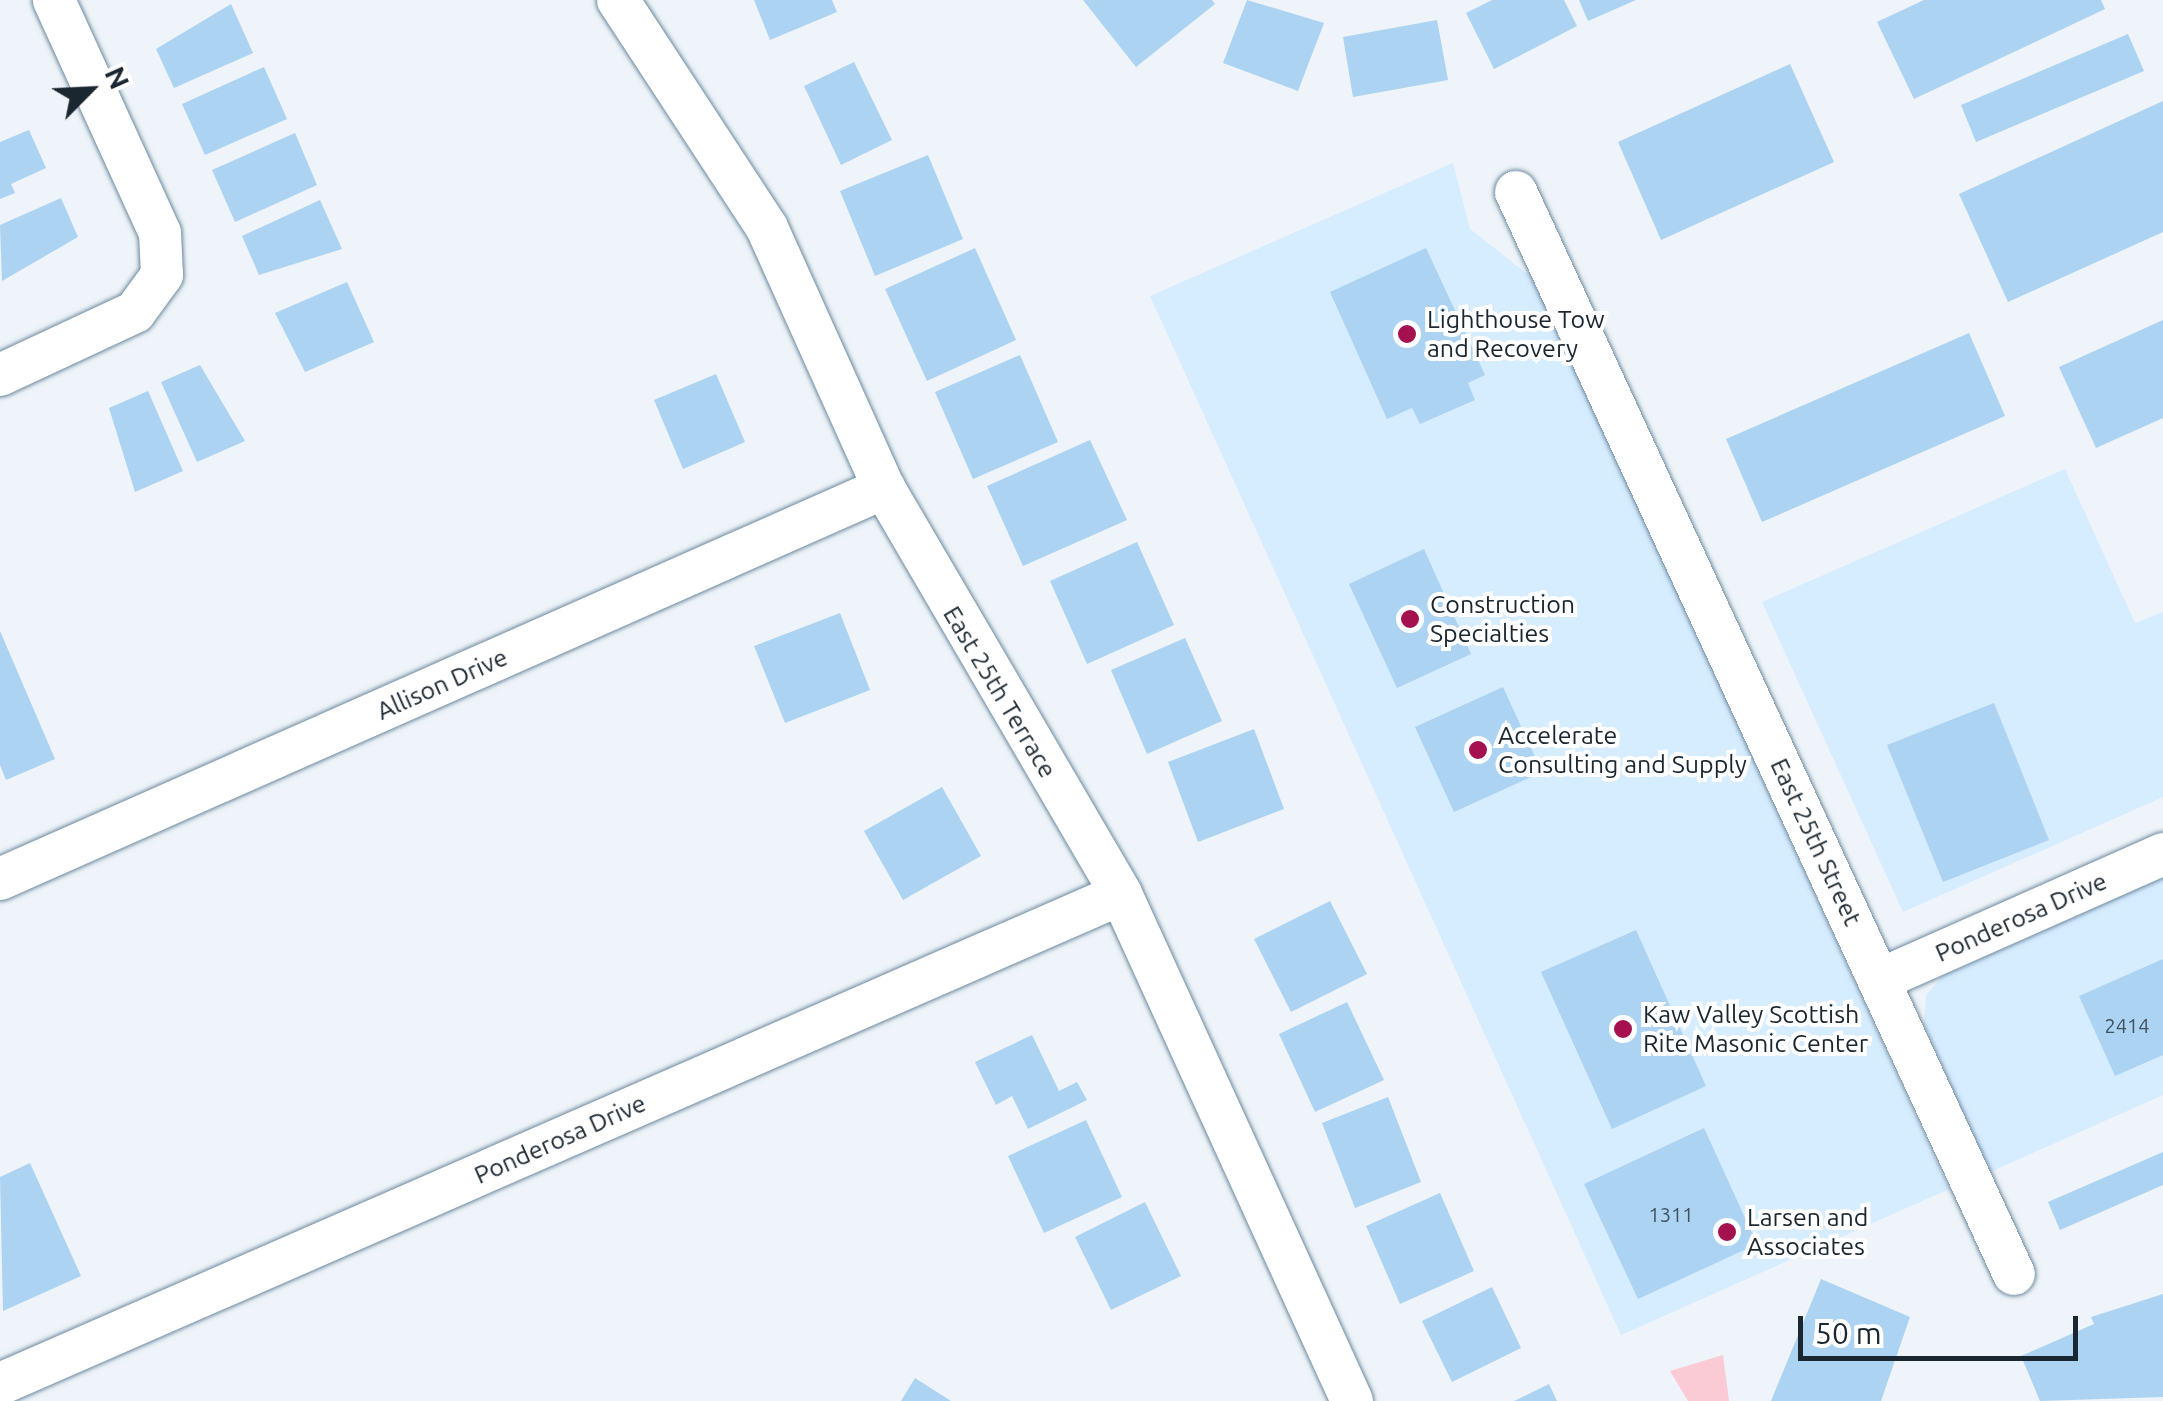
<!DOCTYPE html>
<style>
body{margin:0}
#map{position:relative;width:2163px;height:1401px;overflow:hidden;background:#eef4f9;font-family:Ubuntu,sans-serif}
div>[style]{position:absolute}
.built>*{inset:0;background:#d6ecff}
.green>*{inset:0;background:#facbd5}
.building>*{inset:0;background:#acd3f2}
.roads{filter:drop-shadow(0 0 2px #6c899f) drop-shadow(0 0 2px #6c899f)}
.minor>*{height:42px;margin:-21px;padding:0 21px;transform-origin:21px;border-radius:21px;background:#fff}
.dots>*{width:28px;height:28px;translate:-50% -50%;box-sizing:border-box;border:5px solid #fff;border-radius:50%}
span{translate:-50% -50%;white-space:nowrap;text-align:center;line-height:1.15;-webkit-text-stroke:8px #fff;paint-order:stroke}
.number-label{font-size:20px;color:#3f5260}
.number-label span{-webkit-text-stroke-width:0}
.poi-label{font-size:25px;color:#1b2730}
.left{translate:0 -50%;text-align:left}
.street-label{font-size:25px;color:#1b2730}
.north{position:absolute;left:40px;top:40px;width:100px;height:100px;-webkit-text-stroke:8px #fff;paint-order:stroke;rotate:66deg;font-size:28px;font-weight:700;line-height:40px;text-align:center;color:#1b2730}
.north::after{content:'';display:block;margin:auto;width:35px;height:45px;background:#1b2730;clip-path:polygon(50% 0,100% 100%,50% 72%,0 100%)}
.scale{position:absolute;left:1798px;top:1316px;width:280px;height:45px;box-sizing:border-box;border:5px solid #1b2730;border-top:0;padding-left:12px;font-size:30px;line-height:35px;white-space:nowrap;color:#1b2730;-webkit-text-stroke:8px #fff;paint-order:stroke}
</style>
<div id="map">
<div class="built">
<i style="clip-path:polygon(1453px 163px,1470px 229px,1535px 280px,1949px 1189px,1621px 1335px,1150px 296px)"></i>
<i style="clip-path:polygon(2065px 469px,2135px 623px,2163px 612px,2163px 797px,1903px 912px,1762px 602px)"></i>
<i style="clip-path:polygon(2163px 877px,2163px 1095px,1990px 1172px,1924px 1024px,1926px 995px,1943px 976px)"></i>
</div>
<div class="green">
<i style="clip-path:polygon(1723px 1355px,1729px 1401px,1688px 1401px,1670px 1371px)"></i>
</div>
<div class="building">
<i style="clip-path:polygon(754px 0,832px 0,837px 12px,770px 40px)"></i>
<i style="clip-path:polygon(1083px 0,1212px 0,1215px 4px,1136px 67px)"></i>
<i style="clip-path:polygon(1247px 0,1324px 23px,1298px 91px,1223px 63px)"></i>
<i style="clip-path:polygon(1492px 0,1564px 0,1577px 26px,1494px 69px,1466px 13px)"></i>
<i style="clip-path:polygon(1579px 0,1636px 0,1588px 21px)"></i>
<i style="clip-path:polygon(1924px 0,2101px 0,2105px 9px,1914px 99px,1877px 22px)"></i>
<i style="clip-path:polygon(231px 4px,253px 53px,174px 88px,156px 49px)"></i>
<i style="clip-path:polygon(1437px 20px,1448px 80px,1353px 97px,1343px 37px)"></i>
<i style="clip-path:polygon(2128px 34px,2144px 71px,1976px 142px,1961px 105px)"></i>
<i style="clip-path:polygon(854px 62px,892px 140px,841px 165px,804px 86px)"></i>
<i style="clip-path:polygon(1790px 64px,1834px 162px,1661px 240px,1618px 142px)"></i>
<i style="clip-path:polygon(264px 67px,287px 119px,205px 155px,182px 104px)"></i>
<i style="clip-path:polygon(2163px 101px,2163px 232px,2008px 302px,1959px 194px)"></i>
<i style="clip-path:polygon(29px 130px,46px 168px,11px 184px,15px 193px,0 199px,0 142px)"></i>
<i style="clip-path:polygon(295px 133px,317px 185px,235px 222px,212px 170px)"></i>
<i style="clip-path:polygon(928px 155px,963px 239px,875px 276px,840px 191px)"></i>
<i style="clip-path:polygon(61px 198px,78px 237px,2px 281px,0 225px)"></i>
<i style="clip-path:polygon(320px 200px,342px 249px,259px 275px,242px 236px)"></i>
<i style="clip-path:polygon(975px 248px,1016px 340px,927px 381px,885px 289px)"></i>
<i style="clip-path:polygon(1426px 248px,1485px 375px,1468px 383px,1475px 400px,1420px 424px,1412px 408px,1387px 419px,1330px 292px)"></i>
<i style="clip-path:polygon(347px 282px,374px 342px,305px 372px,275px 313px)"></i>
<i style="clip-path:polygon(2163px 320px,2163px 418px,2096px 448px,2059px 367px)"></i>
<i style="clip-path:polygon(1969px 333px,2005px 416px,1762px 522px,1726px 439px)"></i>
<i style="clip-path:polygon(1020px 355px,1058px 442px,973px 479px,935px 392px)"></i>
<i style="clip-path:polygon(200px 365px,245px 441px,197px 462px,161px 382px)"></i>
<i style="clip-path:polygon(716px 374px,745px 442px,683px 469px,654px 400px)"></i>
<i style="clip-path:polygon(148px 391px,183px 471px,135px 492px,109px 408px)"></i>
<i style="clip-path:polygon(1090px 440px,1127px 520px,1023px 566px,987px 486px)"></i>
<i style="clip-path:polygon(1137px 542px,1174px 625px,1087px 664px,1050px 581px)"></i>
<i style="clip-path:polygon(1424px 549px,1471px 654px,1397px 688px,1349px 584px)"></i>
<i style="clip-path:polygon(840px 613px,870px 690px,785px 723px,754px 646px)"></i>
<i style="clip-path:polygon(0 631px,55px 759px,6px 780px,0 765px)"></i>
<i style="clip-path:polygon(1185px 638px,1222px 721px,1147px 754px,1111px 670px)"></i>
<i style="clip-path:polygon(1503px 687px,1542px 772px,1454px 812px,1415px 727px)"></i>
<i style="clip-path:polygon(1994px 703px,2049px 840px,1943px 882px,1887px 745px)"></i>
<i style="clip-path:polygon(1254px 729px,1284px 809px,1198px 842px,1168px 762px)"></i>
<i style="clip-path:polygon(942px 787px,981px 856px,903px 900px,864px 831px)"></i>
<i style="clip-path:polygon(1330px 901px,1367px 974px,1291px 1012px,1254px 939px)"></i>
<i style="clip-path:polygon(1636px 930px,1706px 1086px,1612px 1129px,1541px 972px)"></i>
<i style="clip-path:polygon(2163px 959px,2163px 1055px,2115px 1076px,2079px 996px)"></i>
<i style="clip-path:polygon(1347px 1002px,1384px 1080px,1315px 1112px,1279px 1034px)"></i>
<i style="clip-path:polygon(1032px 1035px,1059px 1091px,1077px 1082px,1087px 1100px,1028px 1129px,1012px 1096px,996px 1105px,975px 1062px)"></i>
<i style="clip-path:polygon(1388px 1097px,1421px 1182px,1355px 1208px,1322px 1123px)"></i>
<i style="clip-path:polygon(1086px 1120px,1122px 1197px,1044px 1233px,1008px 1156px)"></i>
<i style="clip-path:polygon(1704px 1128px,1757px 1244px,1638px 1299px,1584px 1184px)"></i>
<i style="clip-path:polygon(2163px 1152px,2163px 1185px,2060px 1230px,2048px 1202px)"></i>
<i style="clip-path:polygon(30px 1163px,81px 1276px,3px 1311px,0 1177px)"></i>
<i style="clip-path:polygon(1440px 1193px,1474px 1271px,1400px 1304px,1366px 1226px)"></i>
<i style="clip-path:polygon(1145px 1202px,1181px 1276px,1111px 1310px,1075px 1237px)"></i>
<i style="clip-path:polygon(1821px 1279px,1910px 1317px,1881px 1401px,1771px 1401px)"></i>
<i style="clip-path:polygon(1492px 1287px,1521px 1348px,1452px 1382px,1422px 1321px)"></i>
<i style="clip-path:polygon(2163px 1294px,2163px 1397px,2040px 1401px,2021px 1356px,2094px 1324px,2091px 1317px)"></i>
<i style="clip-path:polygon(915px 1378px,951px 1401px,901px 1401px)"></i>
<i style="clip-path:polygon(1549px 1384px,1557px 1401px,1514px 1401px)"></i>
</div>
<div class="roads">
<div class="minor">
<i style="left:618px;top:0;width:272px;rotate:56.8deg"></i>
<i style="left:767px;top:228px;width:285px;rotate:65.8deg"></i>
<i style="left:884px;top:488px;width:470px;rotate:59.7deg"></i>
<i style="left:1121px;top:894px;width:557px;rotate:65.5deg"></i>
<i style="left:1516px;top:192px;width:1191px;rotate:65.29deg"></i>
<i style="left:0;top:375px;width:149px;rotate:-25deg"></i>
<i style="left:135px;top:312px;width:46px;rotate:-53.9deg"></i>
<i style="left:162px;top:275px;width:42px;rotate:-92.7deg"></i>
<i style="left:160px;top:233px;width:256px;rotate:-114.5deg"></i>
<i style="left:0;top:879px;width:967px;rotate:-23.86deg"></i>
<i style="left:1879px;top:980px;width:311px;rotate:-23.9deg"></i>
<i style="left:0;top:1384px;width:1223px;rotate:-23.61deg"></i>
</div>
</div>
<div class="dots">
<i style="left:1407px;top:334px;background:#a5114f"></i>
<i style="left:1410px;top:619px;background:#a5114f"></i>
<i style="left:1478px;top:750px;background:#a5114f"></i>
<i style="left:1623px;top:1029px;background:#a5114f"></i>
<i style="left:1727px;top:1232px;background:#a5114f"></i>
</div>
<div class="number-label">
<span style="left:2127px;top:1025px">2414</span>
<span style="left:1671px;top:1214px">1311</span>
</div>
<div class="poi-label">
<span class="left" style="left:1427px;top:334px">Lighthouse Tow<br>and Recovery</span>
<span class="left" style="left:1430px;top:619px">Construction<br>Specialties</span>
<span class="left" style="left:1498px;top:750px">Accelerate<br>Consulting and Supply</span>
<span class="left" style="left:1643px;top:1029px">Kaw Valley Scottish<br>Rite Masonic Center</span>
<span class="left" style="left:1747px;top:1232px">Larsen and<br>Associates</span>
</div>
<div class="street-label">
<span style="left:442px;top:684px;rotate:-24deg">Allison Drive</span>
<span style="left:1000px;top:692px;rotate:59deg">East 25th Terrace</span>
<span style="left:1816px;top:842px;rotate:65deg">East 25th Street</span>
<span style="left:2021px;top:917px;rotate:-24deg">Ponderosa Drive</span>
<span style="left:560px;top:1139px;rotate:-24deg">Ponderosa Drive</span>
</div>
<div class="north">N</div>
<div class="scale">50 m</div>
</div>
